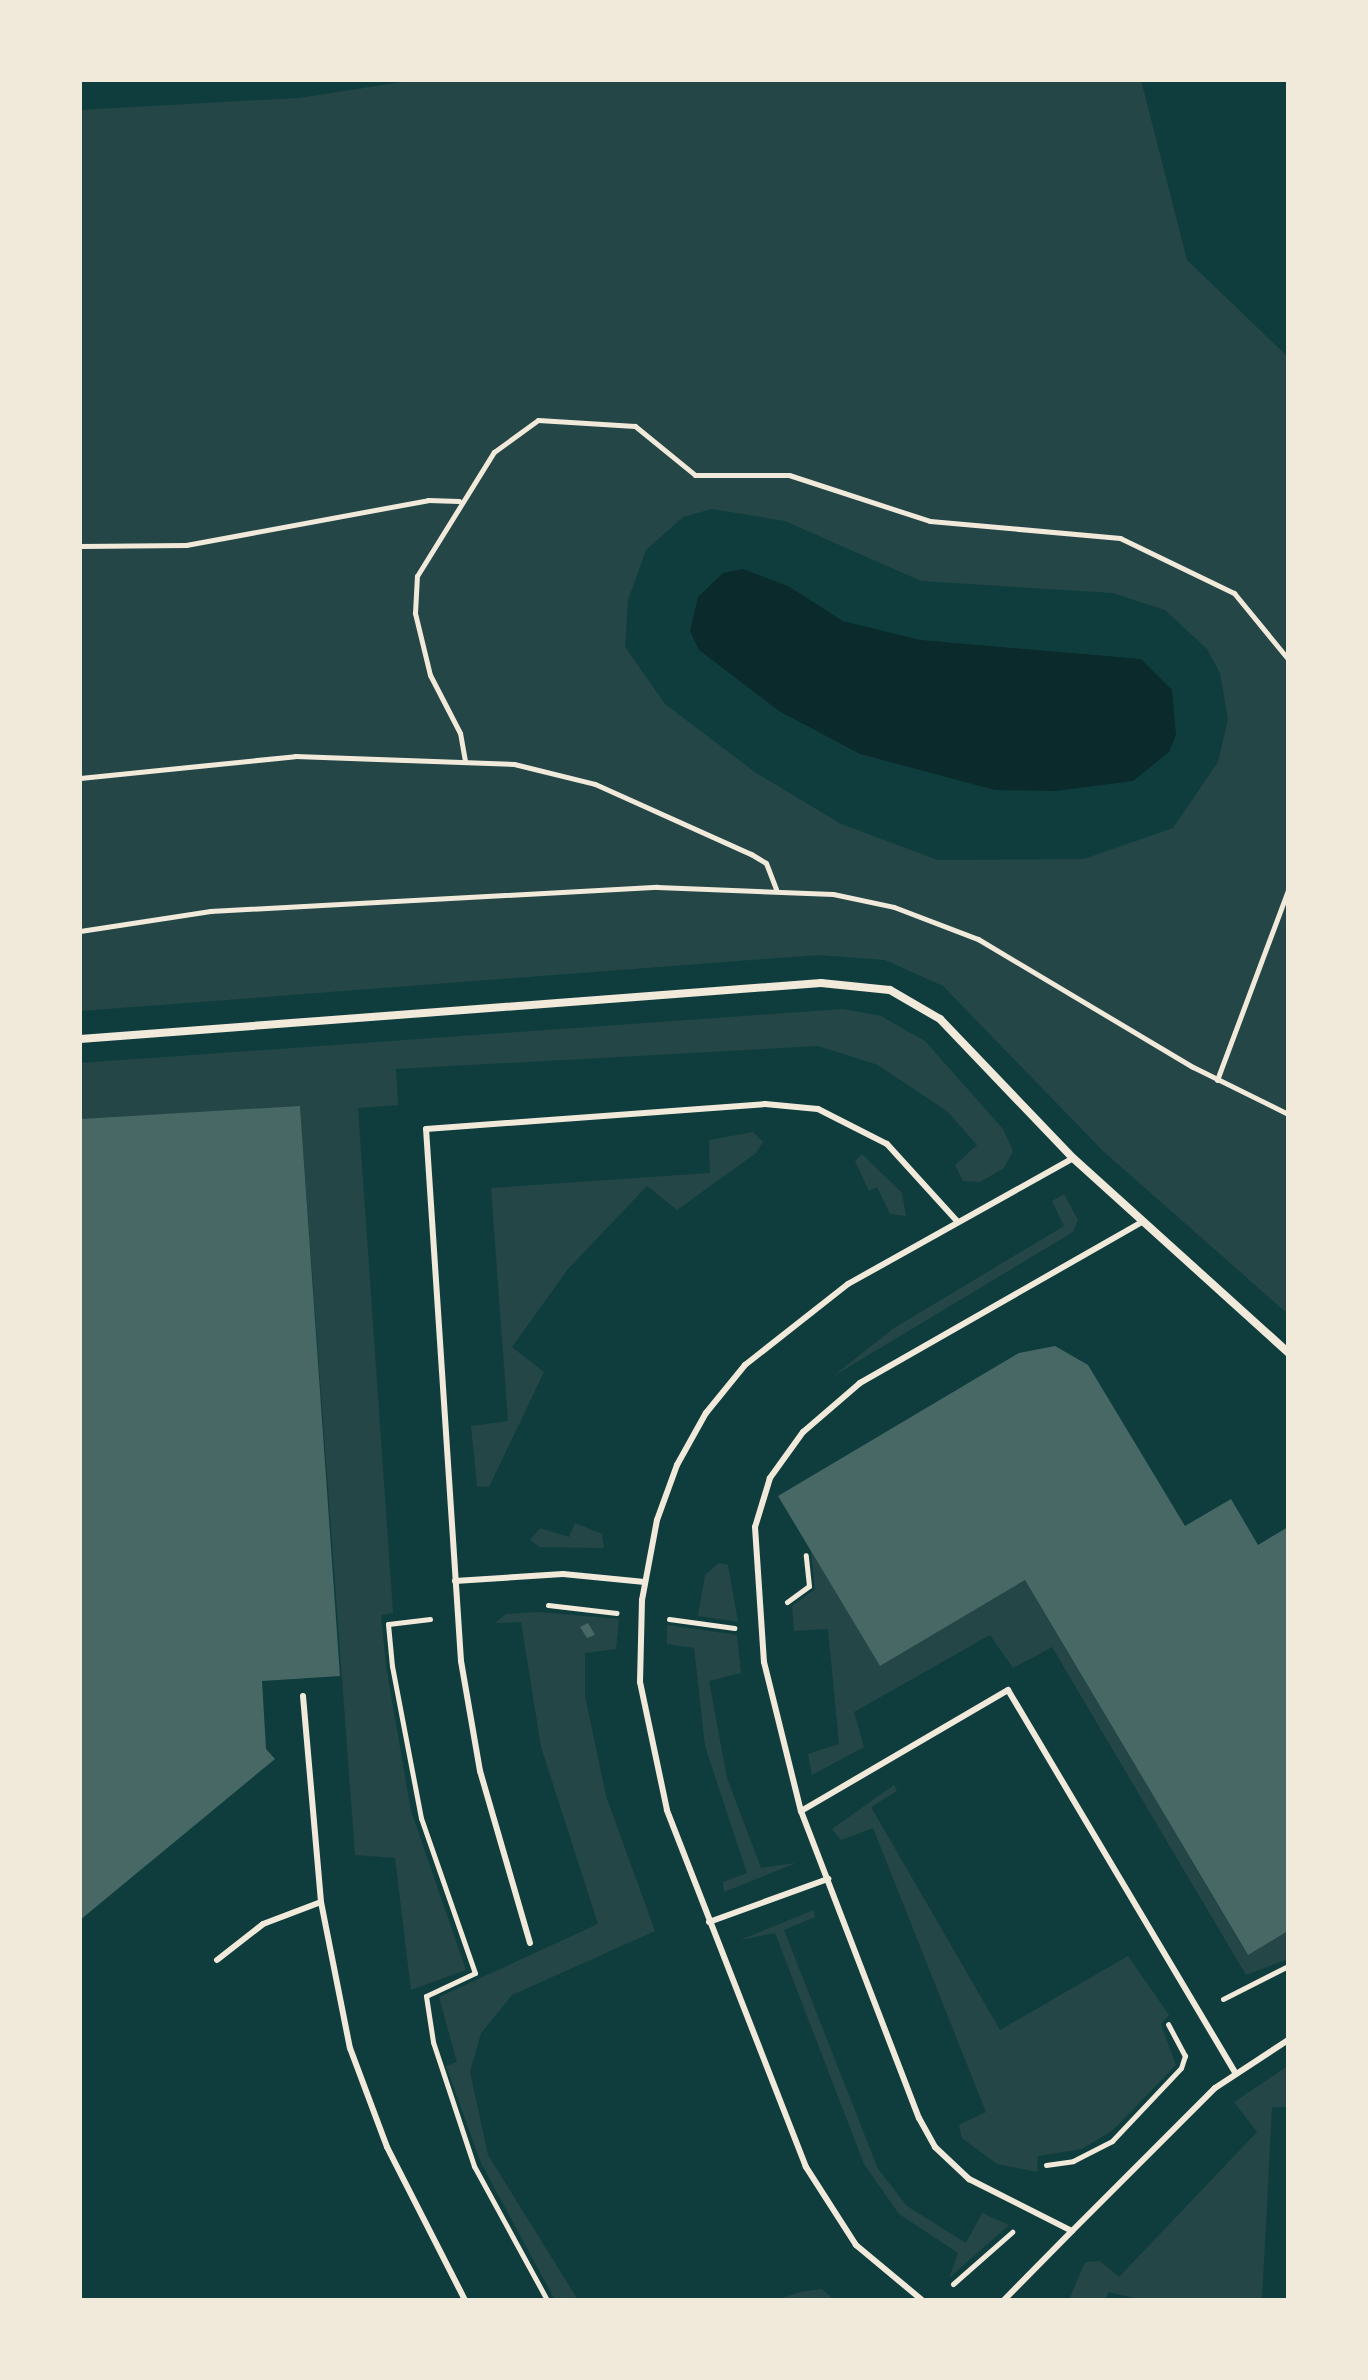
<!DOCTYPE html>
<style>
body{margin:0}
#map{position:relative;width:1368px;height:2380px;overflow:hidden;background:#0f3d3e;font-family:Quicksand,sans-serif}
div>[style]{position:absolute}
.green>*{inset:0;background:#244646}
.water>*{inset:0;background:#0a2a2b}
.building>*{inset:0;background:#486865}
.path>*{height:5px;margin:-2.5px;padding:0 2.5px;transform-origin:2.5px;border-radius:2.5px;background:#f1e9da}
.service>*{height:6px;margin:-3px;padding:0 3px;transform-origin:3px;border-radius:3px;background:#f1e9da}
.minor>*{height:8px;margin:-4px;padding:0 4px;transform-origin:4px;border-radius:4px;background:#f1e9da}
span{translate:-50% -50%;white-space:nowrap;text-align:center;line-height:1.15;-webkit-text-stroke:8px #f1e9da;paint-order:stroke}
.frame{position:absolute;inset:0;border:82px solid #f1e9da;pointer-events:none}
</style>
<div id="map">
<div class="green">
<i style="clip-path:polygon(evenodd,415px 80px,1141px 80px,1187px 260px,1288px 357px,1288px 1314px,1103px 1151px,943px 986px,885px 960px,818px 955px,80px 1011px,80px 110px,299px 98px,415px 80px,712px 509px,785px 521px,921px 581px,1113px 593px,1165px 610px,1207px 649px,1220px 673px,1228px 719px,1218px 762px,1173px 828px,1084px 859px,938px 860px,841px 824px,756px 773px,665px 704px,625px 647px,628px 600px,646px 550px,683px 517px,712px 509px)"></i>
<i style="clip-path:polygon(843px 1009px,881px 1016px,925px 1041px,1003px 1129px,1013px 1151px,1004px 1168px,980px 1182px,963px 1181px,955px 1165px,977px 1145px,947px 1111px,878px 1065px,818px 1046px,396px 1069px,398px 1105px,358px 1108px,393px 1613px,381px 1615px,386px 1666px,411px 1811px,466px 1970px,411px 1990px,395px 1858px,355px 1855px,300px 1107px,80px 1119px,80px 1063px)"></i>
<i style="clip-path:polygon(753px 1132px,763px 1142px,756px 1153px,677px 1210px,647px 1186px,568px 1269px,512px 1347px,544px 1372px,489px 1487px,477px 1486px,471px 1426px,508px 1421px,491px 1188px,710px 1173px,709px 1140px)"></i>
<i style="clip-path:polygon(862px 1154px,902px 1193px,906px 1216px,890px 1214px,877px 1187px,869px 1191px,855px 1161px)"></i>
<i style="clip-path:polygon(1064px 1194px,1078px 1220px,1073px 1232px,832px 1377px,894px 1328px,1064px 1226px,1052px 1201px)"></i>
<i style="clip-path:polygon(575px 1523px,602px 1534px,604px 1548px,540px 1547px,530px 1540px,540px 1528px,569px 1537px)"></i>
<i style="clip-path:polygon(811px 1551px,880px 1666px,1025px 1580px,1247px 1954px,1288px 1931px,1288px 1959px,1246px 1975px,1052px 1647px,1013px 1668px,990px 1635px,854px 1712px,864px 1747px,812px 1775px,808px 1754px,839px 1744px,828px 1629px,794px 1631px,792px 1606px,815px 1589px)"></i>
<i style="clip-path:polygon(719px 1563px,728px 1565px,738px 1622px,698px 1616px,705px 1575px)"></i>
<i style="clip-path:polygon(538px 1612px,619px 1619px,616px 1649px,585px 1653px,585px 1696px,606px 1796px,655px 1931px,512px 1995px,481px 2033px,470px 2072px,488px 2155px,578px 2300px,555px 2300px,481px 2163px,446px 2066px,457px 2062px,439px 1997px,598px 1924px,541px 1747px,521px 1622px,495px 1623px,506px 1614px)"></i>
<i style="clip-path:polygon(667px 1625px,737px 1635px,741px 1673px,709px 1681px,727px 1778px,761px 1868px,796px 1863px,724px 1892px,723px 1882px,747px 1873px,705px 1746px,694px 1648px,667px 1644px)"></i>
<i style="clip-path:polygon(894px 1785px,897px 1791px,871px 1807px,1000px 2030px,1128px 1956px,1169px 2015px,1161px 2024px,1176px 2065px,1113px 2130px,1082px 2149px,1038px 2156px,1037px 2172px,997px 2164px,962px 2138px,959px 2125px,986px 2112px,873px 1828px,841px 1840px,832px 1829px)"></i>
<i style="clip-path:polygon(814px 1910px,815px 1917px,784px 1930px,878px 2169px,907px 2206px,966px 2243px,982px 2213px,1009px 2225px,949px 2278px,958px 2253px,899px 2214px,864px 2164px,775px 1933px,740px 1940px)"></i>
<i style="clip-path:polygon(1288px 2066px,1288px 2107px,1272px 2107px,1262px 2300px,1143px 2300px,1108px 2292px,1106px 2300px,1069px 2300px,1085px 2262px,1100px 2261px,1119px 2277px,1257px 2132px,1234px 2102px)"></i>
<i style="clip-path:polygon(822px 2289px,834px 2300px,775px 2300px,801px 2292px)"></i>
</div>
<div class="water">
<i style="clip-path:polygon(743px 569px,788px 586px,843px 621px,920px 640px,1141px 659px,1172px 690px,1176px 735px,1169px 752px,1133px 781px,1055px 791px,995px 790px,860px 754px,779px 711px,699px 650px,690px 631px,698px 597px,723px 573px)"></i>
</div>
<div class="building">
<i style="clip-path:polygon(300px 1106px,340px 1676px,262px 1681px,266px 1749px,275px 1759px,80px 1920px,80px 1119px)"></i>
<i style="clip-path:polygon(1055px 1346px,1088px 1365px,1185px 1526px,1231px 1499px,1258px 1545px,1288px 1527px,1288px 1931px,1248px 1955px,1025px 1580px,880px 1666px,778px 1496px,1019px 1353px)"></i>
<i style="clip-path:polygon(588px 1623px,595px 1635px,587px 1638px,580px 1627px)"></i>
</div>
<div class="path">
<i style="left:80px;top:546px;width:106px;rotate:-0.5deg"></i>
<i style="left:186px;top:545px;width:246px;rotate:-10.5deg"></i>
<i style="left:428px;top:500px;width:31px;rotate:2deg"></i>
<i style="left:465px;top:761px;width:28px;rotate:-100deg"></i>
<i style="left:460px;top:733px;width:65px;rotate:-117.3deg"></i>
<i style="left:430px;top:675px;width:64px;rotate:-103.6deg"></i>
<i style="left:415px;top:613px;width:37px;rotate:-87deg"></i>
<i style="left:417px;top:576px;width:146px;rotate:-58.2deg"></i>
<i style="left:494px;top:452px;width:54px;rotate:-36deg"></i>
<i style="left:538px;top:420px;width:97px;rotate:3.5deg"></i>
<i style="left:635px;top:426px;width:77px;rotate:39.2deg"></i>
<i style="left:695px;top:475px;width:94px"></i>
<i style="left:789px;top:475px;width:148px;rotate:18.1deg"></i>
<i style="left:930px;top:521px;width:191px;rotate:5.1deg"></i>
<i style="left:1120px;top:538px;width:127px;rotate:25.8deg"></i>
<i style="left:1234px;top:593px;width:85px;rotate:50.7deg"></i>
<i style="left:80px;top:778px;width:216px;rotate:-5.8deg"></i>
<i style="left:295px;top:756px;width:219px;rotate:2.1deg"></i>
<i style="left:514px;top:764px;width:83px;rotate:13.9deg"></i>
<i style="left:595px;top:784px;width:171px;rotate:24.2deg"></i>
<i style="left:751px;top:854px;width:17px;rotate:31deg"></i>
<i style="left:766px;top:863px;width:28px;rotate:69deg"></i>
<i style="left:80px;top:931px;width:132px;rotate:-8.7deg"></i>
<i style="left:210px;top:911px;width:448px;rotate:-3.1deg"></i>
<i style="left:657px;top:887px;width:176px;rotate:2.3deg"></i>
<i style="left:833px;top:894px;width:62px;rotate:12deg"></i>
<i style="left:894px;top:907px;width:90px;rotate:20.9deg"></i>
<i style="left:978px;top:939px;width:250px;rotate:30.8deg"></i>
<i style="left:1193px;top:1067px;width:106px;rotate:26.3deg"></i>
<i style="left:1217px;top:1080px;width:203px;rotate:-69.5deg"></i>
<i style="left:787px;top:1602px;width:27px;rotate:-36deg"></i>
<i style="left:809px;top:1586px;width:31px;rotate:-96deg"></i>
<i style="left:548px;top:1605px;width:69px;rotate:6.6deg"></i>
<i style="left:430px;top:1619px;width:42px;rotate:173.2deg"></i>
<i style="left:388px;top:1624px;width:42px;rotate:84.6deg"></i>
<i style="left:392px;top:1666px;width:155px;rotate:79.2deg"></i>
<i style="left:421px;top:1818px;width:164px;rotate:70.8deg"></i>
<i style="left:475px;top:1973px;width:54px;rotate:154.9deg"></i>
<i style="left:426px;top:1996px;width:47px;rotate:81.3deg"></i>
<i style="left:433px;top:2042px;width:131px;rotate:71.7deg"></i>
<i style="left:474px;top:2166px;width:153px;rotate:61.4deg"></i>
<i style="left:669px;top:1619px;width:66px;rotate:7.9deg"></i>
<i style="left:1223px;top:1999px;width:73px;rotate:-26.9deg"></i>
<i style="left:1046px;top:2165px;width:27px;rotate:-8deg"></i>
<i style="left:1073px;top:2161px;width:44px;rotate:-27.1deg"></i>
<i style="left:1112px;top:2141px;width:100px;rotate:-46.6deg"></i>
<i style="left:1181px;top:2068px;width:13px;rotate:-72deg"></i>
<i style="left:1185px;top:2056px;width:36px;rotate:-118deg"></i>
<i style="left:953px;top:2284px;width:79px;rotate:-41.4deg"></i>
</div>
<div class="service">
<i style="left:1142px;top:1222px;width:325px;rotate:150.3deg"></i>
<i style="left:860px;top:1383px;width:75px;rotate:139.3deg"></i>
<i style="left:803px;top:1432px;width:57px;rotate:125.7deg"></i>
<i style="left:770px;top:1478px;width:51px;rotate:107deg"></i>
<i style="left:755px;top:1527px;width:135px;rotate:86.2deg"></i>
<i style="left:764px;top:1662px;width:154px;rotate:76.1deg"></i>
<i style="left:801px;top:1811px;width:329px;rotate:69deg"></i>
<i style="left:919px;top:2118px;width:33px;rotate:61deg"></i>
<i style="left:935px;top:2147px;width:47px;rotate:43.3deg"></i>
<i style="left:969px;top:2179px;width:115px;rotate:26.8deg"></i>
<i style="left:1072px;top:2231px;width:202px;rotate:-45deg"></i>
<i style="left:1215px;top:2088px;width:87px;rotate:-33.3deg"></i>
<i style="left:455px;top:1581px;width:108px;rotate:-3.7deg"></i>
<i style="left:563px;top:1574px;width:82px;rotate:5.6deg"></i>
<i style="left:303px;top:1696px;width:207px;rotate:85deg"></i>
<i style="left:321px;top:1902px;width:149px;rotate:78.8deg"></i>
<i style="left:350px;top:2048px;width:106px;rotate:69.5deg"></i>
<i style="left:387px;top:2147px;width:172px;rotate:63deg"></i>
<i style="left:801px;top:1811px;width:240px;rotate:-30.3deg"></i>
<i style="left:1008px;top:1690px;width:445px;rotate:59.3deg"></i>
<i style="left:709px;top:1922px;width:127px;rotate:-19.9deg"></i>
<i style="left:530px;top:1943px;width:179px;rotate:-106.2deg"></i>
<i style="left:480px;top:1771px;width:112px;rotate:-99.8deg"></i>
<i style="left:461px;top:1661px;width:533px;rotate:-93.76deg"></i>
<i style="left:426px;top:1129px;width:340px;rotate:-4.2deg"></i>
<i style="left:765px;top:1104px;width:53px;rotate:5.4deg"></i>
<i style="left:818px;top:1109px;width:77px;rotate:26.9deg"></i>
<i style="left:887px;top:1144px;width:105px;rotate:47.7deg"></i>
<i style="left:217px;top:1960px;width:58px;rotate:-38deg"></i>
<i style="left:263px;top:1924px;width:62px;rotate:-20.8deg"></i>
<i style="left:922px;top:2300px;width:86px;rotate:-140.2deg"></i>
<i style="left:856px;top:2245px;width:93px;rotate:-122.7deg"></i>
<i style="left:806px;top:2167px;width:383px;rotate:-111.3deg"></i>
<i style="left:667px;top:1810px;width:131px;rotate:-101.9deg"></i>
<i style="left:640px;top:1682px;width:82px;rotate:-88.6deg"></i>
<i style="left:642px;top:1600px;width:81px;rotate:-79.4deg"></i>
<i style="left:657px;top:1520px;width:59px;rotate:-70deg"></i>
<i style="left:677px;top:1465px;width:60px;rotate:-60.9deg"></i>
<i style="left:706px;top:1413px;width:62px;rotate:-50.9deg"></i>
<i style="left:745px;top:1365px;width:131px;rotate:-38.2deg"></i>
<i style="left:848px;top:1284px;width:258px;rotate:-29.2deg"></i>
<i style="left:1004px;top:2300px;width:97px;rotate:-45.4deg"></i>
</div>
<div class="minor">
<i style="left:80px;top:1039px;width:743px;rotate:-4.32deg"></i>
<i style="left:821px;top:983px;width:69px;rotate:5.8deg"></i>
<i style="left:890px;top:990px;width:58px;rotate:30.1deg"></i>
<i style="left:940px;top:1019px;width:192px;rotate:46.3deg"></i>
<i style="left:1073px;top:1158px;width:290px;rotate:42.1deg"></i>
</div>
<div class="frame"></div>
</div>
